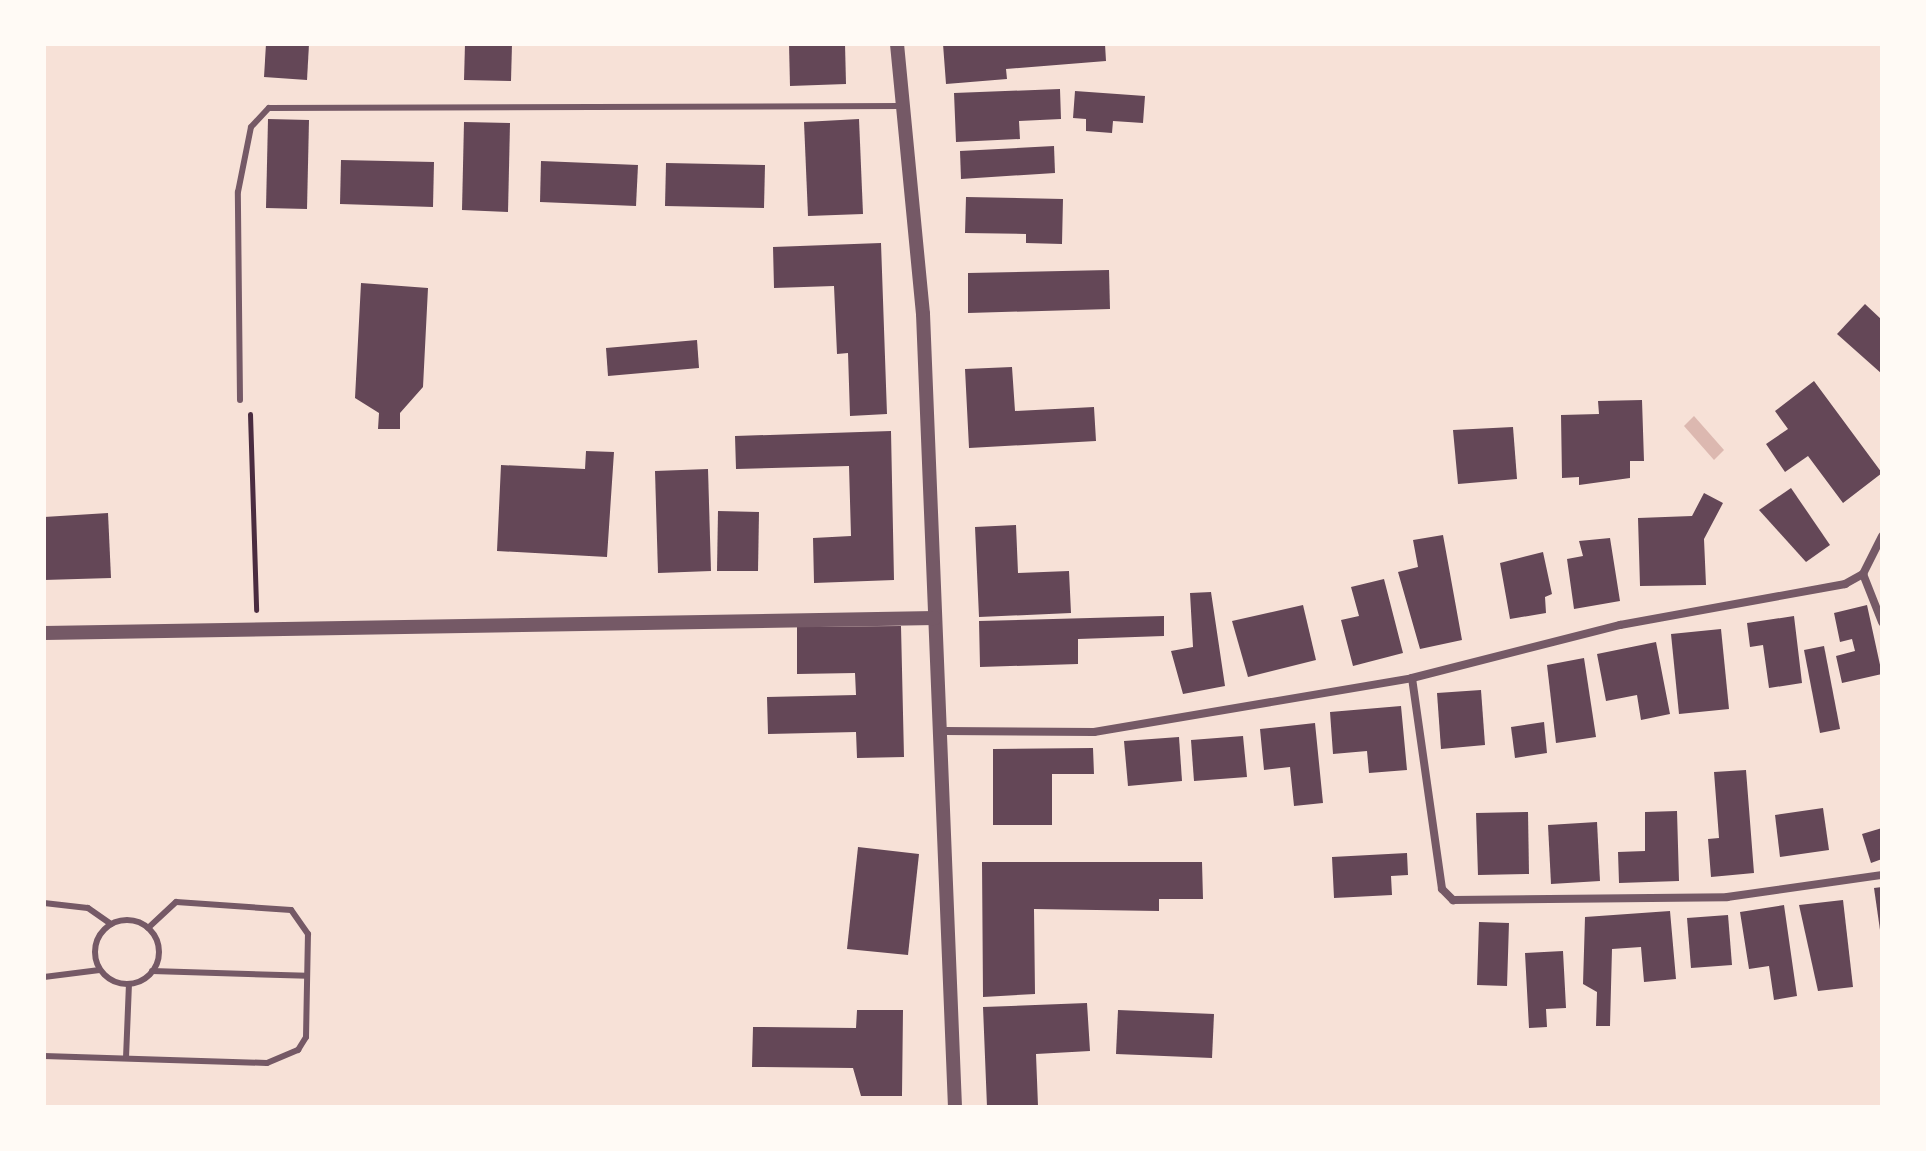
<!DOCTYPE html>
<style>
body{margin:0}
#map{position:relative;width:1926px;height:1151px;overflow:hidden;background:#f7e1d7;font-family:"Fira Sans",sans-serif}
div>[style]{position:absolute}
.water>*{inset:0;background:#dcb8b0}
.building>*{inset:0;background:#644757}
.path>*{height:5px;margin:-2.5px;padding:0 2.5px;transform-origin:2.5px;border-radius:2.5px;background:#4a2c40}
.service>*{height:6px;margin:-3px;padding:0 3px;transform-origin:3px;border-radius:3px;background:#755966}
.service>.ring{margin:-3px;padding:0;box-sizing:content-box;background:none;border:6px solid #755966;border-radius:50%}
.minor>*{height:8px;margin:-4px;padding:0 4px;transform-origin:4px;border-radius:4px;background:#755966}
.tertiary>*{height:14px;margin:-7px;padding:0 7px;transform-origin:7px;border-radius:7px;background:#755966}
span{translate:-50% -50%;white-space:nowrap;text-align:center;line-height:1.15;-webkit-text-stroke:8px #fffaf5;paint-order:stroke}
.frame{position:absolute;inset:0;border:46px solid #fffaf5;pointer-events:none}
</style>
<div id="map">
<div class="water">
<i style="clip-path:polygon(1694px 416px,1724px 450px,1714px 460px,1684px 426px)"></i>
</div>
<div class="building">
<i style="clip-path:polygon(266px 44px,309px 44px,307px 80px,264px 77px)"></i>
<i style="clip-path:polygon(465px 44px,512px 44px,511px 81px,464px 80px)"></i>
<i style="clip-path:polygon(789px 44px,845px 44px,846px 84px,790px 86px)"></i>
<i style="clip-path:polygon(943px 44px,1105px 44px,1106px 61px,1006px 69px,1007px 79px,946px 84px)"></i>
<i style="clip-path:polygon(1060px 89px,1061px 119px,1019px 121px,1020px 139px,956px 142px,954px 93px)"></i>
<i style="clip-path:polygon(1075px 91px,1145px 96px,1143px 123px,1113px 121px,1112px 133px,1086px 131px,1086px 119px,1073px 118px)"></i>
<i style="clip-path:polygon(268px 119px,309px 120px,307px 209px,266px 208px)"></i>
<i style="clip-path:polygon(859px 119px,863px 214px,808px 216px,804px 122px)"></i>
<i style="clip-path:polygon(464px 122px,510px 123px,508px 212px,462px 210px)"></i>
<i style="clip-path:polygon(1054px 146px,1055px 173px,961px 179px,960px 151px)"></i>
<i style="clip-path:polygon(341px 160px,434px 162px,433px 207px,340px 204px)"></i>
<i style="clip-path:polygon(541px 161px,638px 165px,636px 206px,540px 202px)"></i>
<i style="clip-path:polygon(666px 163px,765px 165px,764px 208px,665px 206px)"></i>
<i style="clip-path:polygon(966px 197px,1063px 199px,1062px 244px,1026px 243px,1026px 234px,965px 233px)"></i>
<i style="clip-path:polygon(881px 243px,887px 414px,850px 416px,848px 353px,837px 354px,834px 286px,774px 288px,773px 247px)"></i>
<i style="clip-path:polygon(1109px 270px,1110px 309px,968px 313px,968px 273px)"></i>
<i style="clip-path:polygon(361px 283px,428px 288px,423px 387px,400px 413px,400px 429px,378px 429px,379px 413px,355px 398px)"></i>
<i style="clip-path:polygon(1865px 304px,1882px 320px,1882px 374px,1837px 334px)"></i>
<i style="clip-path:polygon(697px 340px,699px 368px,608px 376px,606px 348px)"></i>
<i style="clip-path:polygon(1012px 367px,1015px 411px,1094px 407px,1096px 441px,969px 448px,965px 369px)"></i>
<i style="clip-path:polygon(1814px 381px,1882px 473px,1843px 503px,1808px 456px,1785px 472px,1766px 444px,1788px 429px,1775px 411px)"></i>
<i style="clip-path:polygon(1642px 400px,1644px 461px,1630px 461px,1630px 478px,1579px 485px,1579px 477px,1562px 478px,1561px 415px,1599px 414px,1598px 401px)"></i>
<i style="clip-path:polygon(1513px 427px,1517px 479px,1458px 484px,1453px 430px)"></i>
<i style="clip-path:polygon(891px 431px,894px 580px,814px 583px,813px 538px,851px 536px,849px 466px,736px 469px,735px 436px)"></i>
<i style="clip-path:polygon(586px 451px,614px 452px,607px 557px,497px 551px,501px 465px,585px 469px)"></i>
<i style="clip-path:polygon(708px 469px,711px 571px,658px 573px,655px 471px)"></i>
<i style="clip-path:polygon(1791px 488px,1830px 545px,1806px 562px,1759px 510px)"></i>
<i style="clip-path:polygon(1704px 493px,1723px 503px,1704px 539px,1706px 585px,1640px 586px,1638px 518px,1692px 516px)"></i>
<i style="clip-path:polygon(718px 511px,759px 512px,758px 571px,717px 571px)"></i>
<i style="clip-path:polygon(108px 513px,111px 578px,44px 580px,44px 517px)"></i>
<i style="clip-path:polygon(1016px 525px,1018px 573px,1069px 571px,1071px 613px,979px 617px,975px 527px)"></i>
<i style="clip-path:polygon(1443px 535px,1462px 640px,1420px 649px,1398px 572px,1418px 567px,1413px 540px)"></i>
<i style="clip-path:polygon(1610px 538px,1620px 601px,1574px 609px,1567px 559px,1583px 556px,1579px 541px)"></i>
<i style="clip-path:polygon(1543px 552px,1552px 594px,1545px 597px,1546px 613px,1510px 619px,1500px 563px)"></i>
<i style="clip-path:polygon(1384px 579px,1403px 653px,1353px 666px,1341px 620px,1359px 616px,1351px 587px)"></i>
<i style="clip-path:polygon(1211px 592px,1225px 686px,1183px 694px,1171px 651px,1193px 647px,1190px 593px)"></i>
<i style="clip-path:polygon(1303px 605px,1316px 660px,1248px 677px,1232px 621px)"></i>
<i style="clip-path:polygon(1867px 605px,1882px 674px,1842px 683px,1836px 656px,1855px 651px,1852px 639px,1840px 642px,1834px 613px)"></i>
<i style="clip-path:polygon(1164px 616px,1164px 636px,1078px 639px,1078px 664px,980px 667px,979px 621px)"></i>
<i style="clip-path:polygon(1794px 616px,1802px 683px,1769px 688px,1763px 645px,1750px 647px,1747px 623px)"></i>
<i style="clip-path:polygon(901px 626px,904px 757px,857px 758px,856px 732px,768px 734px,767px 697px,856px 695px,855px 673px,797px 674px,797px 627px)"></i>
<i style="clip-path:polygon(1721px 629px,1729px 709px,1679px 714px,1671px 634px)"></i>
<i style="clip-path:polygon(1656px 642px,1670px 714px,1641px 720px,1637px 695px,1606px 701px,1597px 654px)"></i>
<i style="clip-path:polygon(1824px 646px,1840px 729px,1820px 733px,1804px 650px)"></i>
<i style="clip-path:polygon(1584px 658px,1596px 737px,1556px 743px,1547px 665px)"></i>
<i style="clip-path:polygon(1481px 690px,1485px 745px,1441px 749px,1437px 693px)"></i>
<i style="clip-path:polygon(1401px 706px,1407px 770px,1369px 773px,1367px 751px,1333px 754px,1330px 712px)"></i>
<i style="clip-path:polygon(1544px 722px,1547px 753px,1515px 758px,1511px 727px)"></i>
<i style="clip-path:polygon(1315px 723px,1323px 803px,1294px 806px,1290px 767px,1264px 770px,1260px 729px)"></i>
<i style="clip-path:polygon(1243px 736px,1247px 777px,1194px 781px,1191px 740px)"></i>
<i style="clip-path:polygon(1179px 737px,1182px 781px,1128px 786px,1124px 741px)"></i>
<i style="clip-path:polygon(1093px 748px,1094px 774px,1052px 774px,1052px 825px,993px 825px,993px 749px)"></i>
<i style="clip-path:polygon(1746px 770px,1754px 873px,1711px 877px,1708px 839px,1719px 838px,1714px 772px)"></i>
<i style="clip-path:polygon(1823px 808px,1829px 850px,1780px 857px,1775px 815px)"></i>
<i style="clip-path:polygon(1677px 811px,1679px 881px,1619px 883px,1618px 852px,1645px 851px,1645px 812px)"></i>
<i style="clip-path:polygon(1528px 812px,1529px 874px,1478px 875px,1476px 813px)"></i>
<i style="clip-path:polygon(1597px 822px,1600px 881px,1551px 884px,1548px 825px)"></i>
<i style="clip-path:polygon(1882px 828px,1882px 859px,1871px 863px,1862px 834px)"></i>
<i style="clip-path:polygon(858px 847px,919px 854px,908px 955px,847px 949px)"></i>
<i style="clip-path:polygon(1407px 853px,1408px 875px,1391px 876px,1392px 895px,1334px 898px,1332px 857px)"></i>
<i style="clip-path:polygon(982px 862px,1202px 862px,1203px 899px,1159px 899px,1159px 911px,1034px 909px,1035px 994px,983px 997px)"></i>
<i style="clip-path:polygon(1882px 887px,1882px 930px,1880px 930px,1874px 888px)"></i>
<i style="clip-path:polygon(1843px 900px,1853px 987px,1818px 991px,1799px 905px)"></i>
<i style="clip-path:polygon(1784px 905px,1797px 996px,1774px 1000px,1769px 966px,1749px 969px,1740px 912px)"></i>
<i style="clip-path:polygon(1670px 911px,1676px 979px,1644px 982px,1641px 947px,1612px 949px,1610px 1026px,1596px 1026px,1597px 992px,1583px 984px,1585px 917px)"></i>
<i style="clip-path:polygon(1728px 915px,1732px 965px,1691px 968px,1687px 918px)"></i>
<i style="clip-path:polygon(1479px 922px,1509px 923px,1507px 986px,1477px 985px)"></i>
<i style="clip-path:polygon(1563px 951px,1566px 1008px,1546px 1009px,1547px 1027px,1529px 1028px,1525px 953px)"></i>
<i style="clip-path:polygon(1087px 1003px,1090px 1051px,1036px 1054px,1038px 1106px,987px 1107px,983px 1007px)"></i>
<i style="clip-path:polygon(857px 1010px,903px 1010px,902px 1096px,861px 1096px,853px 1068px,752px 1067px,753px 1027px,856px 1028px)"></i>
<i style="clip-path:polygon(1118px 1010px,1214px 1014px,1212px 1058px,1116px 1054px)"></i>
</div>
<div class="path">
<i style="left:250px;top:414px;width:196px;rotate:88.2deg"></i>
</div>
<div class="service">
<i style="left:240px;top:400px;width:208px;rotate:-90.6deg"></i>
<i style="left:238px;top:192px;width:66px;rotate:-78.7deg"></i>
<i style="left:251px;top:127px;width:26px;rotate:-47deg"></i>
<i style="left:269px;top:108px;width:633px;rotate:-0.18deg"></i>
<i style="left:44px;top:903px;width:44px;rotate:6.5deg"></i>
<i style="left:88px;top:908px;width:28px;rotate:35deg"></i>
<i class="ring" style="left:95px;top:920px;width:58px;height:58px"></i>
<i style="left:152px;top:971px;width:155px;rotate:1.8deg"></i>
<i style="left:44px;top:977px;width:56px;rotate:-7.1deg"></i>
<i style="left:44px;top:1056px;width:223px;rotate:1.8deg"></i>
<i style="left:267px;top:1063px;width:34px;rotate:-23deg"></i>
<i style="left:298px;top:1050px;width:15px;rotate:-58deg"></i>
<i style="left:306px;top:1037px;width:103px;rotate:-88.9deg"></i>
<i style="left:308px;top:934px;width:29px;rotate:-125deg"></i>
<i style="left:291px;top:910px;width:115px;rotate:-176deg"></i>
<i style="left:176px;top:902px;width:38px;rotate:137deg"></i>
<i style="left:126px;top:1058px;width:74px;rotate:-87.7deg"></i>
</div>
<div class="minor">
<i style="left:1863px;top:574px;width:52px;rotate:68.4deg"></i>
<i style="left:1412px;top:678px;width:213px;rotate:81.9deg"></i>
<i style="left:1442px;top:889px;width:16px;rotate:45deg"></i>
<i style="left:1453px;top:900px;width:274px;rotate:-0.6deg"></i>
<i style="left:1727px;top:897px;width:157px;rotate:-8.1deg"></i>
<i style="left:945px;top:731px;width:149px;rotate:0.4deg"></i>
<i style="left:1094px;top:732px;width:323px;rotate:-9.6deg"></i>
<i style="left:1412px;top:678px;width:215px;rotate:-14.3deg"></i>
<i style="left:1620px;top:625px;width:229px;rotate:-10.3deg"></i>
<i style="left:1845px;top:584px;width:21px;rotate:-29deg"></i>
<i style="left:1863px;top:574px;width:42px;rotate:-63.4deg"></i>
</div>
<div class="tertiary">
<i style="left:897px;top:44px;width:271px;rotate:84.5deg"></i>
<i style="left:923px;top:314px;width:794px;rotate:87.69deg"></i>
<i style="left:44px;top:633px;width:891px;rotate:-0.96deg"></i>
</div>
<div class="frame"></div>
</div>
